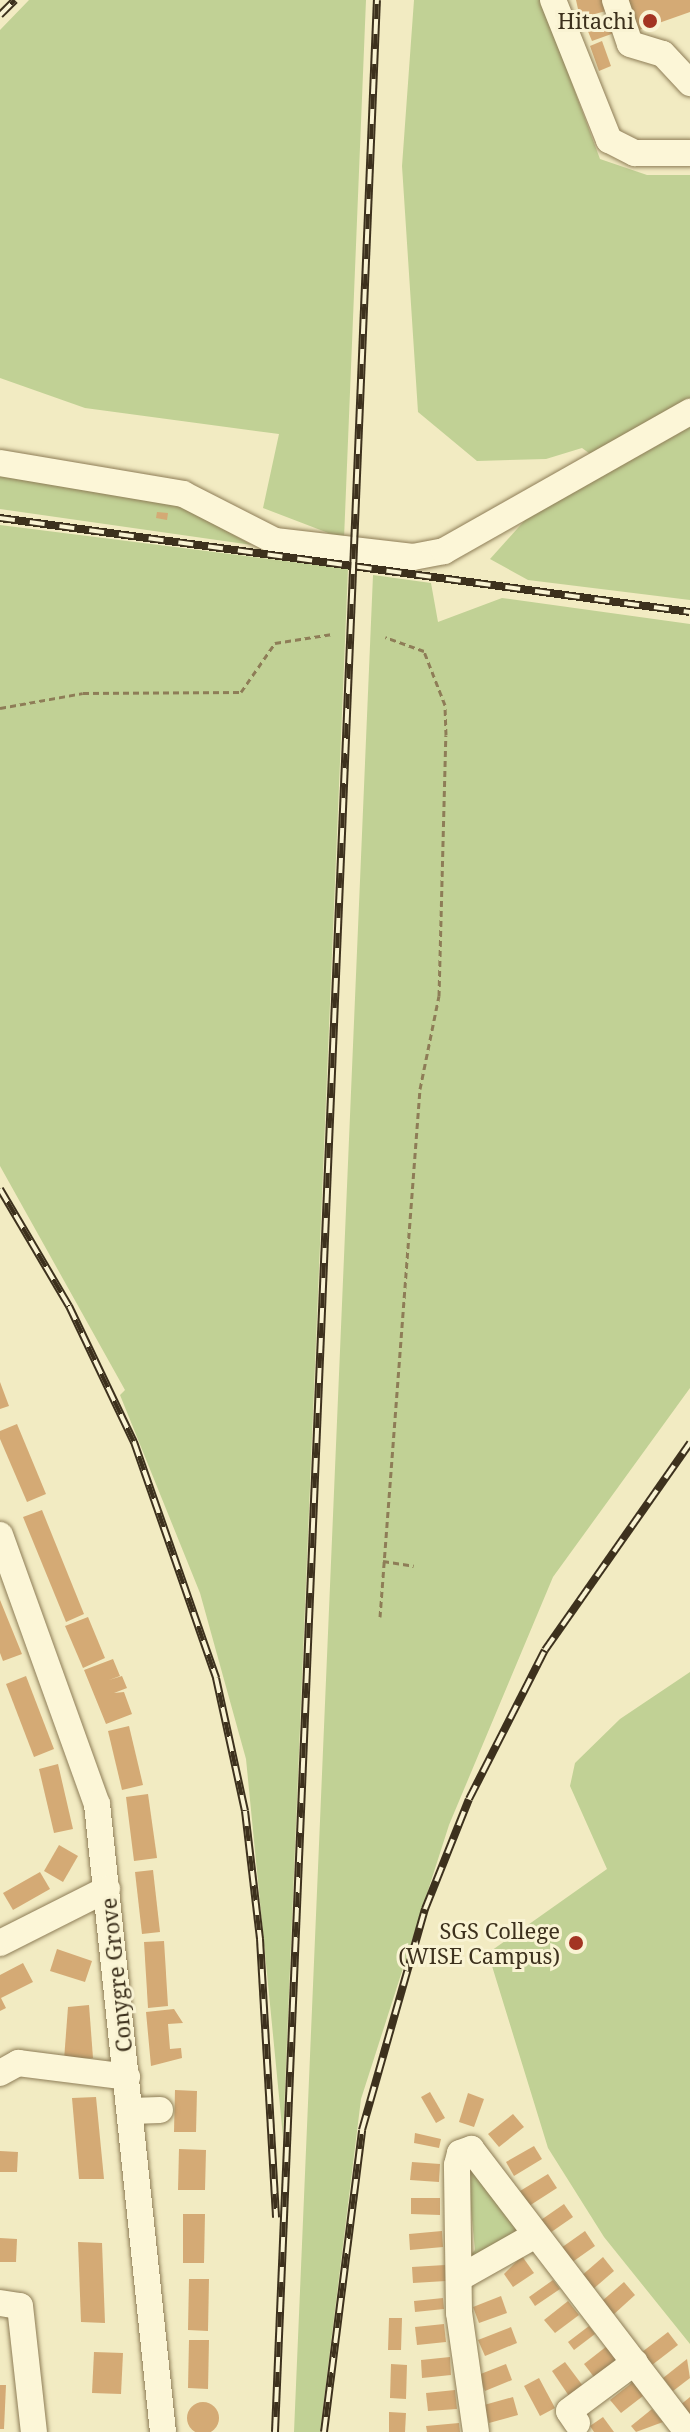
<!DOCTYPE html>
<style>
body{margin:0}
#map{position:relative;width:690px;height:2432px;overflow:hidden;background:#f2ebc2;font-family:"Noto Serif",serif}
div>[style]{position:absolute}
.green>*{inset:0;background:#c1d195}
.building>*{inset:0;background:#d4aa75}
.round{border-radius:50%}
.path>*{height:3px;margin-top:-1.5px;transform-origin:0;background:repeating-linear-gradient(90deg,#8e7d57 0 6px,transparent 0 10px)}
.roads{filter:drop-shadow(0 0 2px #8e7d57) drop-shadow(0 0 2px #8e7d57)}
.minor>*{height:26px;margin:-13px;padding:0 13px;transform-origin:13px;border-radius:13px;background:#fcf6d7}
.rail>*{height:8px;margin-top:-4px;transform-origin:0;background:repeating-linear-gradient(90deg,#f9f3d3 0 15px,#3d311d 0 30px);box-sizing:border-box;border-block:2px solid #3d311d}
.dots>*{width:22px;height:22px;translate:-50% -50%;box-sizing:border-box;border:4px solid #f9f3d3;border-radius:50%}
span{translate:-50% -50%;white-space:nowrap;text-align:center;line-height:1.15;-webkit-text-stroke:6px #f9f3d3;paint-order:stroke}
.poi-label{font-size:22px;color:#3d311d}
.right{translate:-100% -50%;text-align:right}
.street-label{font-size:22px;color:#3d311d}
</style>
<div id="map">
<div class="green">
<i style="clip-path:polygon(29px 0,366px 0,344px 539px,263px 508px,279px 434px,85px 408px,0 378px,0 30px)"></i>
<i style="clip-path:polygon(414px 0,541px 0,600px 159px,647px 175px,690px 175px,690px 404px,597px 459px,582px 448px,546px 459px,477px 461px,418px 412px,402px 166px)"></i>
<i style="clip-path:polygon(690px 427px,690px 600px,528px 580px,490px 559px,526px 519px)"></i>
<i style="clip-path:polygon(0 476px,168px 499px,252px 545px,0 509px)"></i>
<i style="clip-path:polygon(0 525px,348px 569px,283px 2137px,246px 1759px,200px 1593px,120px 1395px,125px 1390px,0 1166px)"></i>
<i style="clip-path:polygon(373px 575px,431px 583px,438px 622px,502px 598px,690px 624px,690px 1388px,553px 1577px,449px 1825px,361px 2099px,320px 2432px,294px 2432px)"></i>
<i style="clip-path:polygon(690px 1672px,690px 2344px,604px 2237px,548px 2148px,488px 1953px,607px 1869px,570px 1786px,575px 1763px,620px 1719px)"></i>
<i style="clip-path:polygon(476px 2162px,519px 2234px,467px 2259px,475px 2250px,467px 2167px)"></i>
</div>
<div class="building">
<i style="clip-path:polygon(576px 0,603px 0,606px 11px,580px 18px)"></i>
<i style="clip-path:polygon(628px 0,690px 0,690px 12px,639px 30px)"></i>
<i style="clip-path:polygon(613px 20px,617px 32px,592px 41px,587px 29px)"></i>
<i style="clip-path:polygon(602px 41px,611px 66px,599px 71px,590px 46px)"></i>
<i style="clip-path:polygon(157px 512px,168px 513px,167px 520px,156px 518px)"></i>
<i style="clip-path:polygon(0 1382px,9px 1406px,0 1409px)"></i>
<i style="clip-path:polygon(17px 1424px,46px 1494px,27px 1502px,0 1439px,0 1431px)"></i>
<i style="clip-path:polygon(42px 1510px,84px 1614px,66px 1622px,23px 1517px)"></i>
<i style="clip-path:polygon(0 1600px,22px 1654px,3px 1661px,0 1653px)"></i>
<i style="clip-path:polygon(88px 1617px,105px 1658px,83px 1668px,65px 1626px)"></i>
<i style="clip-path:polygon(113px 1659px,120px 1676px,109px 1680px,122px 1676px,127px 1688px,114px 1693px,124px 1692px,132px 1714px,106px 1724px,84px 1670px)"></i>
<i style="clip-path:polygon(26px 1676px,54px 1749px,34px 1757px,6px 1684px)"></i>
<i style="clip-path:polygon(129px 1726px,143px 1785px,122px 1790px,108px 1731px)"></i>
<i style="clip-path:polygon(58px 1764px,73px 1829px,54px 1833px,39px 1769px)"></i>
<i style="clip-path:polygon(148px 1794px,157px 1858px,134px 1861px,126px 1797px)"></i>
<i style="clip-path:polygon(59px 1845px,78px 1856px,63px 1882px,44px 1871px)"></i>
<i style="clip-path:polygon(153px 1870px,160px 1932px,142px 1934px,135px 1872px)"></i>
<i style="clip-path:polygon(40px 1872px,50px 1889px,13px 1910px,3px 1893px)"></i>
<i style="clip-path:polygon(164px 1941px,168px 2006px,148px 2008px,144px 1942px)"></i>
<i style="clip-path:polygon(57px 1949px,92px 1961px,85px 1982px,50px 1971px)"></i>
<i style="clip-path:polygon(23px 1963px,33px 1982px,1px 1998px,6px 2008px,0 2011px,0 1975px)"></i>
<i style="clip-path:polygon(89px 2005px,93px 2058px,64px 2060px,68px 2007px)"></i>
<i style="clip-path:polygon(174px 2009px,183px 2023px,168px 2024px,170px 2049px,181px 2048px,182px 2058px,151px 2066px,146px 2012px)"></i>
<i style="clip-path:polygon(175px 2090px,197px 2091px,196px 2132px,174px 2132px)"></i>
<i style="clip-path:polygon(430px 2092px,445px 2118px,436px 2123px,421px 2097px)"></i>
<i style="clip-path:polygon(468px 2093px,484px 2099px,474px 2127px,459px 2122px)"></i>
<i style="clip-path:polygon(96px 2097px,104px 2179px,79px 2179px,72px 2098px)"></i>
<i style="clip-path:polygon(513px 2114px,524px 2127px,499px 2147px,488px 2134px)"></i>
<i style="clip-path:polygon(415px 2133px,441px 2139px,439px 2148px,414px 2143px)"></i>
<i style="clip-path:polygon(534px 2146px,542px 2159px,514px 2176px,506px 2162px)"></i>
<i style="clip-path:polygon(179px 2149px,206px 2150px,205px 2190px,178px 2190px)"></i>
<i style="clip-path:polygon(0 2151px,18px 2152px,17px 2172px,0 2172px)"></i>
<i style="clip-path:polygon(412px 2162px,440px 2164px,439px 2182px,410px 2180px)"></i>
<i style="clip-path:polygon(548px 2174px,557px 2188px,529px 2206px,520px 2191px)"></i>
<i style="clip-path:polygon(411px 2198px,440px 2198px,440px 2215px,411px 2214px)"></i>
<i style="clip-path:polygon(564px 2204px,573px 2217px,547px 2235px,538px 2222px)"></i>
<i style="clip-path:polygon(183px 2214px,205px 2214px,204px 2263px,183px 2263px)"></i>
<i style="clip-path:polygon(442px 2231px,443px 2247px,410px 2250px,409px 2234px)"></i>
<i style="clip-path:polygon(585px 2231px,595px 2246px,571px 2263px,561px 2248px)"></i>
<i style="clip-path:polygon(0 2238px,17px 2239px,16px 2262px,0 2262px)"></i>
<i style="clip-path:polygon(78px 2242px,102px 2243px,105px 2323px,81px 2322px)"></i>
<i style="clip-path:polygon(522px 2256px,534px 2273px,513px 2287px,504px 2274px)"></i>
<i style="clip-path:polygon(603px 2257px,614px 2271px,592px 2290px,580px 2277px)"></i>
<i style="clip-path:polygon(445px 2265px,446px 2281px,413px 2283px,412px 2267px)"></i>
<i style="clip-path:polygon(189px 2279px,209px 2279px,208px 2331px,188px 2330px)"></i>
<i style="clip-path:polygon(553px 2280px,560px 2289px,535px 2306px,529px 2297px)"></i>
<i style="clip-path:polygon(624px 2282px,635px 2295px,613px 2315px,602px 2301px)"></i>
<i style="clip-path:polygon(501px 2296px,507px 2313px,479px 2323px,473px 2307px)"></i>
<i style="clip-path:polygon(443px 2298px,444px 2309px,415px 2312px,414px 2301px)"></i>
<i style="clip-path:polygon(568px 2301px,579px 2315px,555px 2333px,544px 2320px)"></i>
<i style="clip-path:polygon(389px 2318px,402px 2318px,401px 2350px,388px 2350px)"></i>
<i style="clip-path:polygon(444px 2324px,446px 2342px,417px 2345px,415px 2327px)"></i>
<i style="clip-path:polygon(589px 2326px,595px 2334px,574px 2350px,568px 2342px)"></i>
<i style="clip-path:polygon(511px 2327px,517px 2343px,485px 2356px,478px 2340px)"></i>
<i style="clip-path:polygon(668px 2332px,678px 2345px,652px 2365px,642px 2352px)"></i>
<i style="clip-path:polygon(189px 2340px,209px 2340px,208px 2389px,188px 2388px)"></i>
<i style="clip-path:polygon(607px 2346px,617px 2359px,594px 2377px,584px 2364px)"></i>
<i style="clip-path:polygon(94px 2352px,123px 2353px,121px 2394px,92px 2393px)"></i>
<i style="clip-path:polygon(450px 2357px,451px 2375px,422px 2378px,421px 2360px)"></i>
<i style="clip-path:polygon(687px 2359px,690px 2378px,673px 2391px,663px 2378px)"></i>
<i style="clip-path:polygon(565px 2362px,583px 2386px,569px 2396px,552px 2371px)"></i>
<i style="clip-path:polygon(391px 2364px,407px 2365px,406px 2399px,390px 2398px)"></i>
<i style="clip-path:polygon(506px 2364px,512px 2380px,485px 2391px,478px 2375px)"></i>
<i style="clip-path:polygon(539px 2378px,555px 2408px,540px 2416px,524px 2386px)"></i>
<i style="clip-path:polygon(633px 2382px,643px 2396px,621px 2413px,610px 2400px)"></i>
<i style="clip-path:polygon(0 2385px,6px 2385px,4px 2429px,0 2429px)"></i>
<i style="clip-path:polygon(455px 2390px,457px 2409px,428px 2411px,426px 2393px)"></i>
<i style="clip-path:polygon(513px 2397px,518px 2415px,489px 2423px,484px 2405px)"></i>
<i style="clip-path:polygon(690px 2397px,690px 2419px,679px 2406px)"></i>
<i class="round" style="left:187px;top:2402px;width:32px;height:32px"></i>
<i style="clip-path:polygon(652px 2409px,663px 2422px,636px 2432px,631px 2426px)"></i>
<i style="clip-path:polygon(389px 2412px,406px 2413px,405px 2432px,389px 2432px)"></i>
<i style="clip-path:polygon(603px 2417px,614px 2432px,594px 2432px,590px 2426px)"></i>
<i style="clip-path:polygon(459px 2423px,460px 2432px,427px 2432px,426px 2426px)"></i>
</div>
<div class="path">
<i style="left:0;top:708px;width:84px;rotate:-10.2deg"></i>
<i style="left:83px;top:693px;width:158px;rotate:-0.4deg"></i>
<i style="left:241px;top:692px;width:60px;rotate:-55.2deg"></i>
<i style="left:275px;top:643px;width:58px;rotate:-9deg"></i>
<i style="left:383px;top:1561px;width:31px;rotate:9deg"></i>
<i style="left:380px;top:1617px;width:530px;rotate:-85.67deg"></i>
<i style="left:420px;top:1089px;width:95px;rotate:-78.5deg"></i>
<i style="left:439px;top:996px;width:261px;rotate:-88.5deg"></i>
<i style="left:446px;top:735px;width:30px;rotate:-92deg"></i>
<i style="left:445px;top:705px;width:58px;rotate:-111.3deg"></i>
<i style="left:424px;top:651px;width:41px;rotate:-160.3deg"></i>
</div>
<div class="roads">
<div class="minor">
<i style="left:553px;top:0;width:151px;rotate:68.2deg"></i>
<i style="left:609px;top:140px;width:29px;rotate:27deg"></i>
<i style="left:635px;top:153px;width:55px"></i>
<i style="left:615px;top:0;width:46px;rotate:71.2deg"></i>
<i style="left:630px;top:44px;width:34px;rotate:17deg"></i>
<i style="left:663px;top:54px;width:40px;rotate:47deg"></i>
<i style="left:0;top:463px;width:186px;rotate:9.6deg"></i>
<i style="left:183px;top:494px;width:103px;rotate:27.1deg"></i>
<i style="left:275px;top:541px;width:139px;rotate:6.6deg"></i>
<i style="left:413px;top:557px;width:32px;rotate:-11deg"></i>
<i style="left:444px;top:551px;width:283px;rotate:-29.5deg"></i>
<i style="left:0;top:1535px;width:286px;rotate:70.2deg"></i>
<i style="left:97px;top:1804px;width:631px;rotate:84deg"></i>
<i style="left:0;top:1943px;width:120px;rotate:-26.8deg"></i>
<i style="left:0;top:2073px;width:21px;rotate:-29deg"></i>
<i style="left:18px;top:2063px;width:110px;rotate:7.3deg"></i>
<i style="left:131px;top:2111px;width:29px;rotate:-2deg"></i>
<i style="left:463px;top:2276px;width:79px;rotate:-29.5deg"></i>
<i style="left:0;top:2303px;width:20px;rotate:9deg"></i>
<i style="left:20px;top:2306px;width:127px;rotate:83.7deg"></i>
<i style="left:577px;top:2423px;width:14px;rotate:-124deg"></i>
<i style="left:569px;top:2411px;width:82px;rotate:-36.6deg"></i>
<i style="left:476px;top:2432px;width:120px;rotate:-98.1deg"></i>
<i style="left:459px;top:2313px;width:148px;rotate:-90.8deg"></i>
<i style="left:457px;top:2165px;width:12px;rotate:-76deg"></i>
<i style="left:460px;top:2153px;width:12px;rotate:-20deg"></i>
<i style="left:471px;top:2149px;width:356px;rotate:52.6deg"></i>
</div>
</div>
<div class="rail">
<i style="left:0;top:15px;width:21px;rotate:-45deg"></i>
<i style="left:0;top:518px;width:696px;rotate:7.76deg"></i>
<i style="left:0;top:1189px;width:136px;rotate:59.5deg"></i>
<i style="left:69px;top:1306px;width:151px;rotate:64.5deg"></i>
<i style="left:134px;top:1442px;width:250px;rotate:70.8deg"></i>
<i style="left:216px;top:1678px;width:136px;rotate:77.7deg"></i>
<i style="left:245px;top:1811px;width:129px;rotate:83.3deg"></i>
<i style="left:260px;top:1939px;width:279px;rotate:86.7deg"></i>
<i style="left:275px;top:2432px;width:2434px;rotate:-87.6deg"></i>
<i style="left:324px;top:2432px;width:304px;rotate:-82.8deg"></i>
<i style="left:362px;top:2130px;width:230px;rotate:-74.1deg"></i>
<i style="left:425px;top:1909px;width:118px;rotate:-68.2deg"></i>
<i style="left:469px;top:1799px;width:167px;rotate:-63deg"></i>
<i style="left:545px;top:1650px;width:253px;rotate:-55deg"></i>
</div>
<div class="dots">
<i style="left:650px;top:21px;background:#a33422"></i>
<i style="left:576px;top:1943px;background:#a33422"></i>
</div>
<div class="poi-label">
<span class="right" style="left:634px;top:21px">Hitachi</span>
<span class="right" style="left:560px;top:1943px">SGS College<br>(WISE Campus)</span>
</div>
<div class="street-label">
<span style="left:116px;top:1975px;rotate:-96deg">Conygre Grove</span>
</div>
</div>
